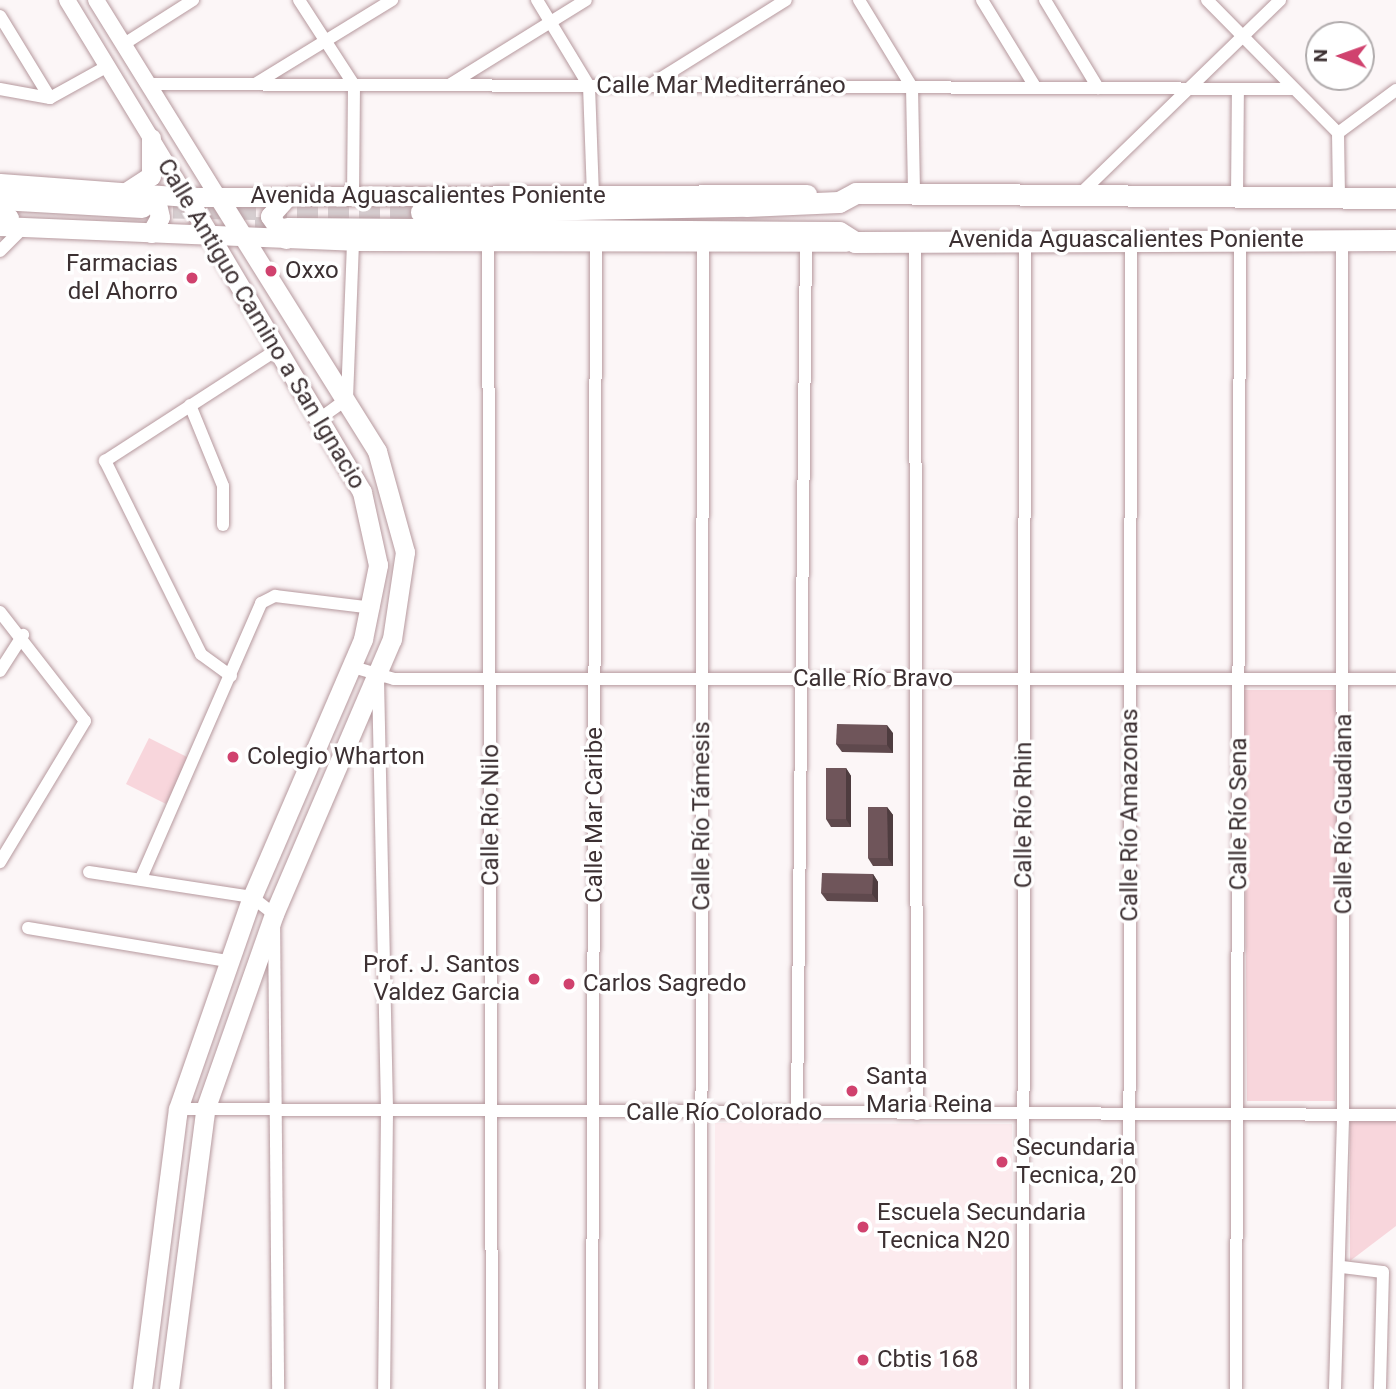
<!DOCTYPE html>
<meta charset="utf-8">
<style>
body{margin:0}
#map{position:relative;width:1396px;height:1389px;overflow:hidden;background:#fcf6f7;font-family:Roboto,sans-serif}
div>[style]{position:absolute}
.built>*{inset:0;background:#fcebee}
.green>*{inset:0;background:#f8d6dc}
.primary-tunnel>*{height:21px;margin-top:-10.5px;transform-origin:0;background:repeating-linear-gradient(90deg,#d6ced0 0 21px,transparent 0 31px)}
.roads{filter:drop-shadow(0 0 2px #b6999e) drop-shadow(0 0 2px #b6999e)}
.minor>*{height:12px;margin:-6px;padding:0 6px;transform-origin:6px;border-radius:6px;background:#fff}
.tertiary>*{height:16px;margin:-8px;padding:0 8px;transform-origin:8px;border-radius:8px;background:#fff}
.secondary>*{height:19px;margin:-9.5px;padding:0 9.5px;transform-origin:9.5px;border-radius:9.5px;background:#fff}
.primary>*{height:21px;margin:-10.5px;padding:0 10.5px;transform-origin:10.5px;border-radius:10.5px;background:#fff}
.wall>*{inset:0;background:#5f494d}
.shaded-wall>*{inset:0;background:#4e3c3f}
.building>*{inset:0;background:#6f555a}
.dots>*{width:19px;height:19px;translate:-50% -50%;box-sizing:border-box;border:4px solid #fff;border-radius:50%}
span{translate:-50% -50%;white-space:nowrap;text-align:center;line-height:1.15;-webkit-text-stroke:7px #fff;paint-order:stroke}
.street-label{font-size:24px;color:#3c3032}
.poi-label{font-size:24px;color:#3c3032}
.right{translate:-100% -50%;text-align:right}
.left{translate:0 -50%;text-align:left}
.north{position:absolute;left:1305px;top:21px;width:70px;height:70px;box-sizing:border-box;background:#fff;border:2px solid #b1acad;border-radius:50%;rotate:271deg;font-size:19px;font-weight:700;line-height:28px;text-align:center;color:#3c3032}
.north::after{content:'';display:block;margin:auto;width:24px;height:32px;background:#d0426e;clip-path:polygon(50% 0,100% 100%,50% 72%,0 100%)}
</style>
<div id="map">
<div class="built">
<i style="clip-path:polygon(715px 1123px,1012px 1124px,1011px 1389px,714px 1389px)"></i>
</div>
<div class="green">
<i style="clip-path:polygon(1244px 690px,1339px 690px,1335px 1101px,1247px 1101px)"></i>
<i style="clip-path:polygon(149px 738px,189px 758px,166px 804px,126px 784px)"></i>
<i style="clip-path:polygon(1350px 1120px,1396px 1121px,1396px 1226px,1350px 1261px)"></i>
</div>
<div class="primary-tunnel">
<i style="left:142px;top:207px;width:279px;rotate:1deg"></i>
<i style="left:224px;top:226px;width:63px;rotate:1.8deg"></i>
</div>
<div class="roads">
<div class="minor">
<i style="left:299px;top:0;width:101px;rotate:57.1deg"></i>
<i style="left:354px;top:85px;width:114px;rotate:90.5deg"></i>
<i style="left:537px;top:0;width:100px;rotate:58.8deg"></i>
<i style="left:589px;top:86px;width:109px;rotate:87.9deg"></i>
<i style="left:859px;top:0;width:102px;rotate:58.7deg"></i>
<i style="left:912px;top:87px;width:106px;rotate:88.9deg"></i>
<i style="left:982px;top:0;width:103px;rotate:58.5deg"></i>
<i style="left:1045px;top:0;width:103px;rotate:58.9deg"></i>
<i style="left:1207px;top:0;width:187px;rotate:45.4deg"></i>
<i style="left:1338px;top:133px;width:65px;rotate:89.1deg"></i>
<i style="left:0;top:16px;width:96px;rotate:58.6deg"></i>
<i style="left:124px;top:44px;width:82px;rotate:-32.5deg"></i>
<i style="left:148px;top:84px;width:1145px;rotate:0.25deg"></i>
<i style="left:255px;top:84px;width:161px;rotate:-31.5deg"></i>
<i style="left:449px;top:85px;width:161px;rotate:-31.8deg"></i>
<i style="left:650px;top:85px;width:160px;rotate:-32deg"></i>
<i style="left:0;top:89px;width:51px;rotate:10.2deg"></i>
<i style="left:50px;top:98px;width:66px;rotate:-28.9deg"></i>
<i style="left:1338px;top:133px;width:72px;rotate:-36.6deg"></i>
<i style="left:1079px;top:195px;width:280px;rotate:-44.1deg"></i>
<i style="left:1237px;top:196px;width:107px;rotate:-89.5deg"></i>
<i style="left:915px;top:240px;width:874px;rotate:89.87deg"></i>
<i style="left:488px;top:241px;width:1148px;rotate:89.8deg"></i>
<i style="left:0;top:251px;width:31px;rotate:-45deg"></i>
<i style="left:190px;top:405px;width:87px;rotate:67.8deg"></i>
<i style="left:223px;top:486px;width:39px;rotate:90deg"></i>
<i style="left:322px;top:417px;width:31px;rotate:-36deg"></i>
<i style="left:347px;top:399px;width:158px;rotate:-87.8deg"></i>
<i style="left:0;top:612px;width:138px;rotate:52.1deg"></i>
<i style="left:85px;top:721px;width:165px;rotate:121.1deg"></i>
<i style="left:353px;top:667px;width:43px;rotate:16.3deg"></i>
<i style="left:394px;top:679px;width:1002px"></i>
<i style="left:0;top:671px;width:43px;rotate:-57.4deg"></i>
<i style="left:231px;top:676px;width:37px;rotate:-144deg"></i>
<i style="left:201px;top:654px;width:216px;rotate:-116.4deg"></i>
<i style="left:105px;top:461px;width:206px;rotate:-32.9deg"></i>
<i style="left:378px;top:679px;width:433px;rotate:88.8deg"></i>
<i style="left:387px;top:1112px;width:277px;rotate:90.6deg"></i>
<i style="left:89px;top:872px;width:165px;rotate:8.7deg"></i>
<i style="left:252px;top:897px;width:28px;rotate:38deg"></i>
<i style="left:274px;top:914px;width:475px;rotate:89.5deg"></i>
<i style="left:142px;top:876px;width:298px;rotate:-66.4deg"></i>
<i style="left:261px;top:603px;width:16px;rotate:-27deg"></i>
<i style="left:275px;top:596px;width:99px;rotate:7deg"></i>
<i style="left:28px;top:928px;width:202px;rotate:9.4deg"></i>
<i style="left:178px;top:1109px;width:1218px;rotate:0.28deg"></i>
<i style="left:797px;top:1113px;width:870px;rotate:-89.41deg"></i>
<i style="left:1342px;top:1267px;width:41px;rotate:7deg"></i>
<i style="left:1383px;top:1272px;width:117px;rotate:91.5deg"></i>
<i style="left:592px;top:1389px;width:1147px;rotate:-89.8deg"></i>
<i style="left:701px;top:1389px;width:1147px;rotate:-89.9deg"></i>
<i style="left:1023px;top:1389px;width:1147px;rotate:-89.9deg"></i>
<i style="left:1129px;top:1389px;width:1149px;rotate:-89.9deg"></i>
<i style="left:1236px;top:1389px;width:1149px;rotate:-89.8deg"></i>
<i style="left:1335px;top:1389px;width:275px;rotate:-88.3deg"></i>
<i style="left:1343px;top:1114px;width:874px;rotate:-90.07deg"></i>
</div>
<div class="tertiary">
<i style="left:67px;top:0;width:231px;rotate:58.7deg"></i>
<i style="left:96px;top:0;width:232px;rotate:58.2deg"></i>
</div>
<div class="secondary">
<i style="left:0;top:183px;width:188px;rotate:4.3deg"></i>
<i style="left:187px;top:197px;width:620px;rotate:-0.28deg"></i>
<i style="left:123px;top:194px;width:33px;rotate:-33deg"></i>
<i style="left:151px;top:176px;width:38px;rotate:-90deg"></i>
<i style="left:0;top:226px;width:353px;rotate:2.4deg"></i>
<i style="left:353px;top:241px;width:493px;rotate:0.1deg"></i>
<i style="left:151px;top:233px;width:18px;rotate:-61deg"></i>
<i style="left:160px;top:217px;width:22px;rotate:-103deg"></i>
<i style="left:286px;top:239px;width:28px;rotate:-125deg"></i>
<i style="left:270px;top:216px;width:24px;rotate:-48deg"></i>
<i style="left:142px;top:1389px;width:282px;rotate:-82.7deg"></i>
<i style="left:178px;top:1109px;width:225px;rotate:-70.8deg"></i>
<i style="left:252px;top:897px;width:281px;rotate:-66.7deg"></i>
<i style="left:363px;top:639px;width:76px;rotate:-78.5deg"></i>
<i style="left:378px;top:565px;width:75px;rotate:-102.4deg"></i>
<i style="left:362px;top:492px;width:343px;rotate:-120.7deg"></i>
<i style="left:169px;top:1389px;width:281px;rotate:-82.6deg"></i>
<i style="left:205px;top:1110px;width:208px;rotate:-70.6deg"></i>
<i style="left:274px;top:914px;width:299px;rotate:-66.8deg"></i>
<i style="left:392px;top:639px;width:88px;rotate:-81.5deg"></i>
<i style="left:405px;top:552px;width:105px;rotate:-105.5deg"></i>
<i style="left:377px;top:451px;width:300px;rotate:-122deg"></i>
</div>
<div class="primary">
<i style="left:0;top:199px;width:142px;rotate:3.2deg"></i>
<i style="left:421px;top:212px;width:325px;rotate:-1.1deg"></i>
<i style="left:746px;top:206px;width:93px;rotate:-2.5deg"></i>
<i style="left:839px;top:202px;width:19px;rotate:-28deg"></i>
<i style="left:856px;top:193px;width:540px;rotate:0.53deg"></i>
<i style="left:0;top:217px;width:8px;rotate:7deg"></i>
<i style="left:287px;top:228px;width:552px;rotate:0.42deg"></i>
<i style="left:839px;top:232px;width:19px;rotate:32deg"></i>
<i style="left:855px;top:242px;width:541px;rotate:-0.21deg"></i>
</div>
</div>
<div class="wall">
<i style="clip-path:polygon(893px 733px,893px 753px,842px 752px,836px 744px)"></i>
<i style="clip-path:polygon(846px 768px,851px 776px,851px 827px,831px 827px,826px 819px)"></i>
<i style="clip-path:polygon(887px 807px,893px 815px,893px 866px,873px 866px,868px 858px)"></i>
<i style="clip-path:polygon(873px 874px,878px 882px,878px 902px,827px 901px,821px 893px)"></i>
</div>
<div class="shaded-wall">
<i style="clip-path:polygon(887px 725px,893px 733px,893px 753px,887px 745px)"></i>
<i style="clip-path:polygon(846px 768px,851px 776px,851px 827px,846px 819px)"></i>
<i style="clip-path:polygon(887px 807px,893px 815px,893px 866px,888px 858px)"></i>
<i style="clip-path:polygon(873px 874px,878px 882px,878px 902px,872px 894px)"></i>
</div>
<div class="building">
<i style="clip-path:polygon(837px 724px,887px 725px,887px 745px,836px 744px)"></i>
<i style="clip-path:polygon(826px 768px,846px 768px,846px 819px,826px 819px)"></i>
<i style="clip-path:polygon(868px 807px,887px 807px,888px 858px,868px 858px)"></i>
<i style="clip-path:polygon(822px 873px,873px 874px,872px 894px,821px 893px)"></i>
</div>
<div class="dots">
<i style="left:271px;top:271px;background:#d0426e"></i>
<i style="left:192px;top:278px;background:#d0426e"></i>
<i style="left:233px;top:757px;background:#d0426e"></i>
<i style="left:534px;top:979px;background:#d0426e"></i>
<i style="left:569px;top:984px;background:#d0426e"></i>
<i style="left:852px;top:1091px;background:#d0426e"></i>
<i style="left:1002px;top:1162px;background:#d0426e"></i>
<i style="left:863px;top:1227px;background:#d0426e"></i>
<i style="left:863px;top:1360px;background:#d0426e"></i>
</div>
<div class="street-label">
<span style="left:721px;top:86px">Calle Mar Mediterráneo</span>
<span style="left:428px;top:196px">Avenida Aguascalientes Poniente</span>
<span style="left:1126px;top:240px">Avenida Aguascalientes Poniente</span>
<span style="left:261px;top:324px;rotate:59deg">Calle Antiguo Camino a San Ignacio</span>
<span style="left:873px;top:679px">Calle Río Bravo</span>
<span style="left:1239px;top:814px;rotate:-90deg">Calle Río Sena</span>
<span style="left:1344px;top:814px;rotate:-90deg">Calle Río Guadiana</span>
<span style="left:491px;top:815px;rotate:-90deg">Calle Río Nilo</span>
<span style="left:595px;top:815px;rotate:-90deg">Calle Mar Caribe</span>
<span style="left:1024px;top:815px;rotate:-90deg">Calle Río Rhin</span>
<span style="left:1130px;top:815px;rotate:-90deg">Calle Río Amazonas</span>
<span style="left:702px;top:816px;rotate:-90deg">Calle Río Támesis</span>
<span style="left:724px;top:1113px">Calle Río Colorado</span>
</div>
<div class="poi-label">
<span class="right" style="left:178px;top:278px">Farmacias<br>del Ahorro</span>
<span class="left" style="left:285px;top:271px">Oxxo</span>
<span class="left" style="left:247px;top:757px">Colegio Wharton</span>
<span class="right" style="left:520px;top:979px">Prof. J. Santos<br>Valdez Garcia</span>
<span class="left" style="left:583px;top:984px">Carlos Sagredo</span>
<span class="left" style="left:866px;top:1091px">Santa<br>Maria Reina</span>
<span class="left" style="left:1016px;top:1162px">Secundaria<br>Tecnica, 20</span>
<span class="left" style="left:877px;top:1227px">Escuela Secundaria<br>Tecnica N20</span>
<span class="left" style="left:877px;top:1360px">Cbtis 168</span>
</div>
<div class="north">N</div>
</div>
